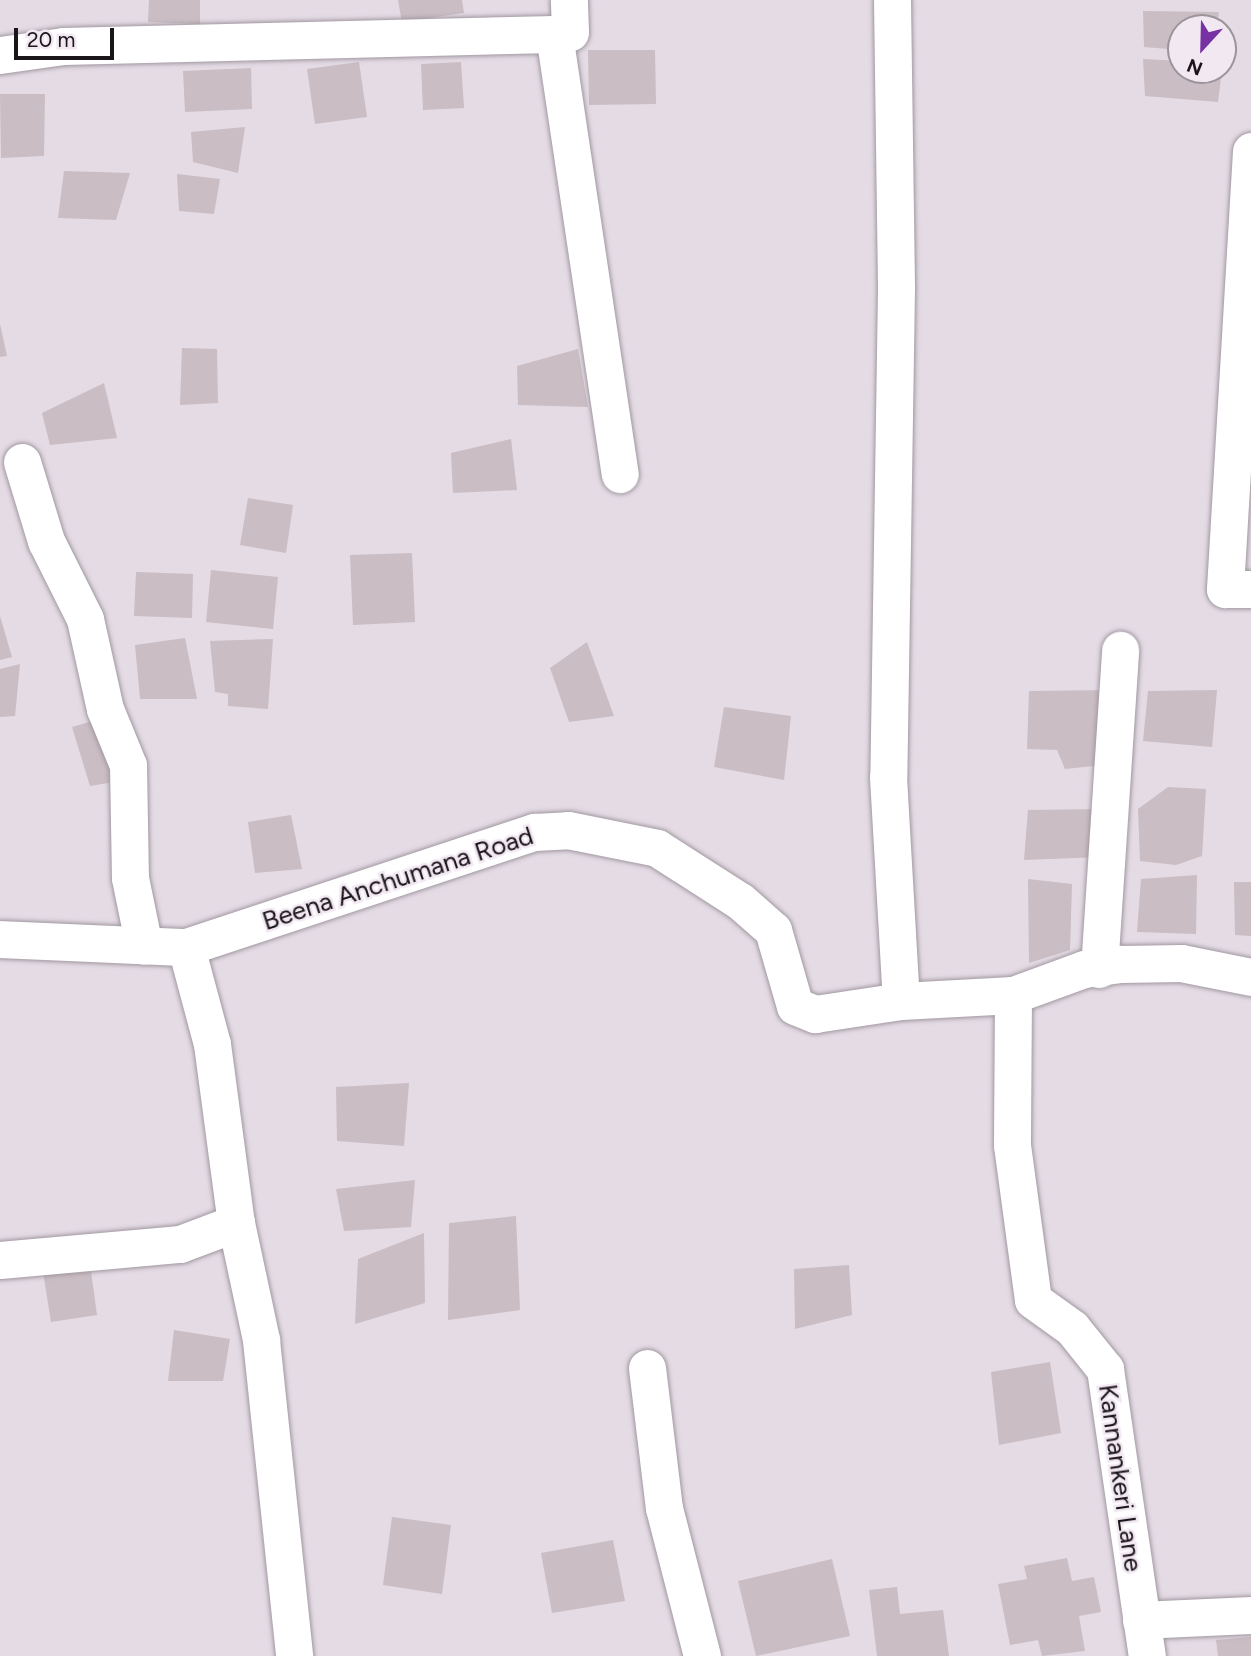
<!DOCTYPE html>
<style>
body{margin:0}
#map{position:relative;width:1251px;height:1656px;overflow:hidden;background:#e4dbe5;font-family:Figtree,sans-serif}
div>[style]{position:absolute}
.building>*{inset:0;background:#cabdc3}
.roads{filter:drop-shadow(0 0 2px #a198a1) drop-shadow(0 0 2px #a198a1)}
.minor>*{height:37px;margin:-18.5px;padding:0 18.5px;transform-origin:18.5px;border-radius:18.5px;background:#fff}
span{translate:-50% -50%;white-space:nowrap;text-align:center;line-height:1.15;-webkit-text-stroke:5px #f2e8f2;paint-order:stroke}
.street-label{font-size:26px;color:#191519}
.north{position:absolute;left:1167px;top:14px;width:70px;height:70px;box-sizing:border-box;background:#f2e8f2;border:2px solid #9b949b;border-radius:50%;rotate:202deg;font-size:19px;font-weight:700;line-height:28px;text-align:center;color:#191519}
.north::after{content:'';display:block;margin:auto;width:24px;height:32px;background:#7731a4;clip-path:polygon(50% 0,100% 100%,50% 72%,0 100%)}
.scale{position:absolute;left:14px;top:28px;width:100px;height:32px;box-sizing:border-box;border:4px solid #191519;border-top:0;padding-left:9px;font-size:21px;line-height:24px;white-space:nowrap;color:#191519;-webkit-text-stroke:5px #f2e8f2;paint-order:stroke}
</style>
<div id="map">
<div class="building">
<i style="clip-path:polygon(149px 0,200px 0,200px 24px,148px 22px)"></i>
<i style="clip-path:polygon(398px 0,462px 0,464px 13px,402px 22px)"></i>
<i style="clip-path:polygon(1143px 11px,1219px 12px,1217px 28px,1181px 28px,1181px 50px,1144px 47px)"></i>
<i style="clip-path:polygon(588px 50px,655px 50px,656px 104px,589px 105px)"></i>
<i style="clip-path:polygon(1143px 59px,1181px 61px,1181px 70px,1222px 70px,1218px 102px,1145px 96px)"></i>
<i style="clip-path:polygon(359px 62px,367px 117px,315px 124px,307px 69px)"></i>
<i style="clip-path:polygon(461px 62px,464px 108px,423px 110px,421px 64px)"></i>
<i style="clip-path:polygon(251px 68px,252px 109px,185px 112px,183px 71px)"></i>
<i style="clip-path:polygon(0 94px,45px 94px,44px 156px,1px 158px)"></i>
<i style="clip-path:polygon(245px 127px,238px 173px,193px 162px,191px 132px)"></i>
<i style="clip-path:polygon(64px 171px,130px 173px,116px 220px,58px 218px)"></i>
<i style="clip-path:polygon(177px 174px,220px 179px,214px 214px,179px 211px)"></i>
<i style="clip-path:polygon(0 324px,7px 356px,0 357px)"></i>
<i style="clip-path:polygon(182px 348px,217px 349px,218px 403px,180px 405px)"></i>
<i style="clip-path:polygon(578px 349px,588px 407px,518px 405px,517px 366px)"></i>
<i style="clip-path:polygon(104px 383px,117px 438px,50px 445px,42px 413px)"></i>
<i style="clip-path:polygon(511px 439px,517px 490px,453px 493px,451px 453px)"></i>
<i style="clip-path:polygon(248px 498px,293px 505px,286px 553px,240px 545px)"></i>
<i style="clip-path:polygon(412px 553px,415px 622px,353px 625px,350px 555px)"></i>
<i style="clip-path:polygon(211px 570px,278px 577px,273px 629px,206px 622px)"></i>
<i style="clip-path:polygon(136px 572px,193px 574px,192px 618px,134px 616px)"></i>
<i style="clip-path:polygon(0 616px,12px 657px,0 660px)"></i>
<i style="clip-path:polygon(185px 638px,197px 699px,140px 699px,135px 645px)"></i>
<i style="clip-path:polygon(273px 639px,268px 709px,228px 706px,228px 694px,215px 692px,210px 641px)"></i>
<i style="clip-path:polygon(587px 642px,614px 716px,569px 722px,550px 668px)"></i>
<i style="clip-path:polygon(20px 664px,15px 716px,0 717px,0 669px)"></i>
<i style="clip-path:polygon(1111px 690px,1103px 765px,1065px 769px,1057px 750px,1027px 749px,1029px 691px)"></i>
<i style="clip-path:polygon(1217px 690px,1212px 747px,1143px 741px,1148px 691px)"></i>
<i style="clip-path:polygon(724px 707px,791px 716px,784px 780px,714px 767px)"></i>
<i style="clip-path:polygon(100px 719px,120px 781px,90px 786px,72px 727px)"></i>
<i style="clip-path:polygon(1168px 787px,1206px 789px,1202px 856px,1176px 865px,1140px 861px,1138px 809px)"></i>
<i style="clip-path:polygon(1102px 809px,1101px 857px,1024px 860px,1028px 810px)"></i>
<i style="clip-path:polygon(291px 815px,302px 869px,255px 873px,248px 822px)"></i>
<i style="clip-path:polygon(1197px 875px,1196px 934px,1137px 932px,1141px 879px)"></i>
<i style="clip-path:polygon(1028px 879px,1072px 884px,1070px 950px,1029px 963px)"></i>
<i style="clip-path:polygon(1234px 882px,1251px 882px,1251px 936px,1235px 935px)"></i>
<i style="clip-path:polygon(409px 1083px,404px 1146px,337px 1141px,336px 1087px)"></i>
<i style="clip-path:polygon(415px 1180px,411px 1227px,344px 1231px,336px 1189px)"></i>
<i style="clip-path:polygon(516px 1216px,520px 1310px,448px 1320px,449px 1223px)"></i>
<i style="clip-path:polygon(424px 1233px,425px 1303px,355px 1324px,358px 1259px)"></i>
<i style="clip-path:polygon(90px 1264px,97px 1315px,51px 1322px,43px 1272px)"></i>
<i style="clip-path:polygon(849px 1265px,852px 1315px,795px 1329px,794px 1269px)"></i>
<i style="clip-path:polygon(174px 1330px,230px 1339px,223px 1381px,168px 1381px)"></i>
<i style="clip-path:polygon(1050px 1362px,1061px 1433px,999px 1445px,991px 1372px)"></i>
<i style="clip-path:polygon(392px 1517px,451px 1525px,442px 1594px,383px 1585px)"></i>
<i style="clip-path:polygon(613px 1540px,625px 1601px,552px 1613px,541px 1553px)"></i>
<i style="clip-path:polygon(1067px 1558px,1072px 1581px,1094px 1577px,1101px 1612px,1079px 1616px,1085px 1651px,1042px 1656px,1038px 1640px,1010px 1645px,998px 1584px,1027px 1579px,1024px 1566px)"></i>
<i style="clip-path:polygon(832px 1559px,850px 1636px,756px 1656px,738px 1581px)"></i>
<i style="clip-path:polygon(897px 1587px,900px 1614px,943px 1610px,949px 1656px,877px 1656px,869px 1590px)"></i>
<i style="clip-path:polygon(1251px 1637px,1251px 1656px,1218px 1656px,1216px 1640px)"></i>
</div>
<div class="roads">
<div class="minor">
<i style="left:892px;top:0;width:289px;rotate:89.2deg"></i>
<i style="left:896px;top:289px;width:488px;rotate:90.9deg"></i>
<i style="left:888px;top:777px;width:224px;rotate:86.7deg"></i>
<i style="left:554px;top:34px;width:445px;rotate:81.5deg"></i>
<i style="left:0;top:55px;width:64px;rotate:-8.1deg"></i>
<i style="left:63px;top:46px;width:491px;rotate:-1.4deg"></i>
<i style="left:554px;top:34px;width:16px;rotate:-7deg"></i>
<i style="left:570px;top:32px;width:32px;rotate:-92deg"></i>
<i style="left:1251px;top:151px;width:439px;rotate:93.4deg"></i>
<i style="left:1225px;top:589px;width:26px"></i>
<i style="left:22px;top:462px;width:83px;rotate:73.1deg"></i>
<i style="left:46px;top:541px;width:87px;rotate:63.4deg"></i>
<i style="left:85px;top:619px;width:92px;rotate:77.5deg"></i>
<i style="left:105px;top:709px;width:61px;rotate:67.7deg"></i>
<i style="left:128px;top:765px;width:113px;rotate:89deg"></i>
<i style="left:130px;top:878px;width:69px;rotate:78.4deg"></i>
<i style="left:0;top:939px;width:186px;rotate:2.5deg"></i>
<i style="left:186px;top:947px;width:367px;rotate:-18.3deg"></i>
<i style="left:534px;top:832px;width:34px;rotate:-3deg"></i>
<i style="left:568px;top:830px;width:91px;rotate:11.4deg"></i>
<i style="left:657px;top:848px;width:98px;rotate:32.6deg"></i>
<i style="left:740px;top:901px;width:44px;rotate:41.3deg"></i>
<i style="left:773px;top:930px;width:79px;rotate:73.9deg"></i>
<i style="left:795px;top:1006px;width:22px;rotate:22deg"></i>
<i style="left:815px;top:1014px;width:87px;rotate:-8.6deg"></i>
<i style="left:901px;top:1001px;width:112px;rotate:-3.1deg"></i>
<i style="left:1013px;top:995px;width:76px;rotate:-20.1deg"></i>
<i style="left:1084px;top:969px;width:37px;rotate:-8deg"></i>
<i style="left:1121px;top:964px;width:60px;rotate:-1deg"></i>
<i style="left:1181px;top:963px;width:71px;rotate:11.3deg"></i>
<i style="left:186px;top:947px;width:100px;rotate:75deg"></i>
<i style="left:212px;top:1044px;width:181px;rotate:82.4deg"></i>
<i style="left:236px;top:1223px;width:120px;rotate:77.9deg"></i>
<i style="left:261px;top:1340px;width:318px;rotate:84deg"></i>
<i style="left:1099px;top:969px;width:320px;rotate:-86.2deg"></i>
<i style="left:1013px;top:995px;width:150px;rotate:90.4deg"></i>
<i style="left:1012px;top:1145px;width:156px;rotate:82.3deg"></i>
<i style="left:1033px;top:1300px;width:48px;rotate:35.7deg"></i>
<i style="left:1072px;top:1328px;width:53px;rotate:51.2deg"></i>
<i style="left:1105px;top:1369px;width:290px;rotate:81.7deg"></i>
<i style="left:0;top:1260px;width:181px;rotate:-5.1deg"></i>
<i style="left:180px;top:1244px;width:60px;rotate:-20.6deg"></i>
<i style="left:647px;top:1368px;width:141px;rotate:83.1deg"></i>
<i style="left:664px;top:1508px;width:153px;rotate:75.6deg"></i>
<i style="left:1141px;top:1620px;width:110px;rotate:-2.6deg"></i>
</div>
</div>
<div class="street-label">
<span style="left:398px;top:879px;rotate:-18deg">Beena Anchumana Road</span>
<span style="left:1120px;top:1478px;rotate:82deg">Kannankeri Lane</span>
</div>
<div class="north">N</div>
<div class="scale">20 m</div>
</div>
